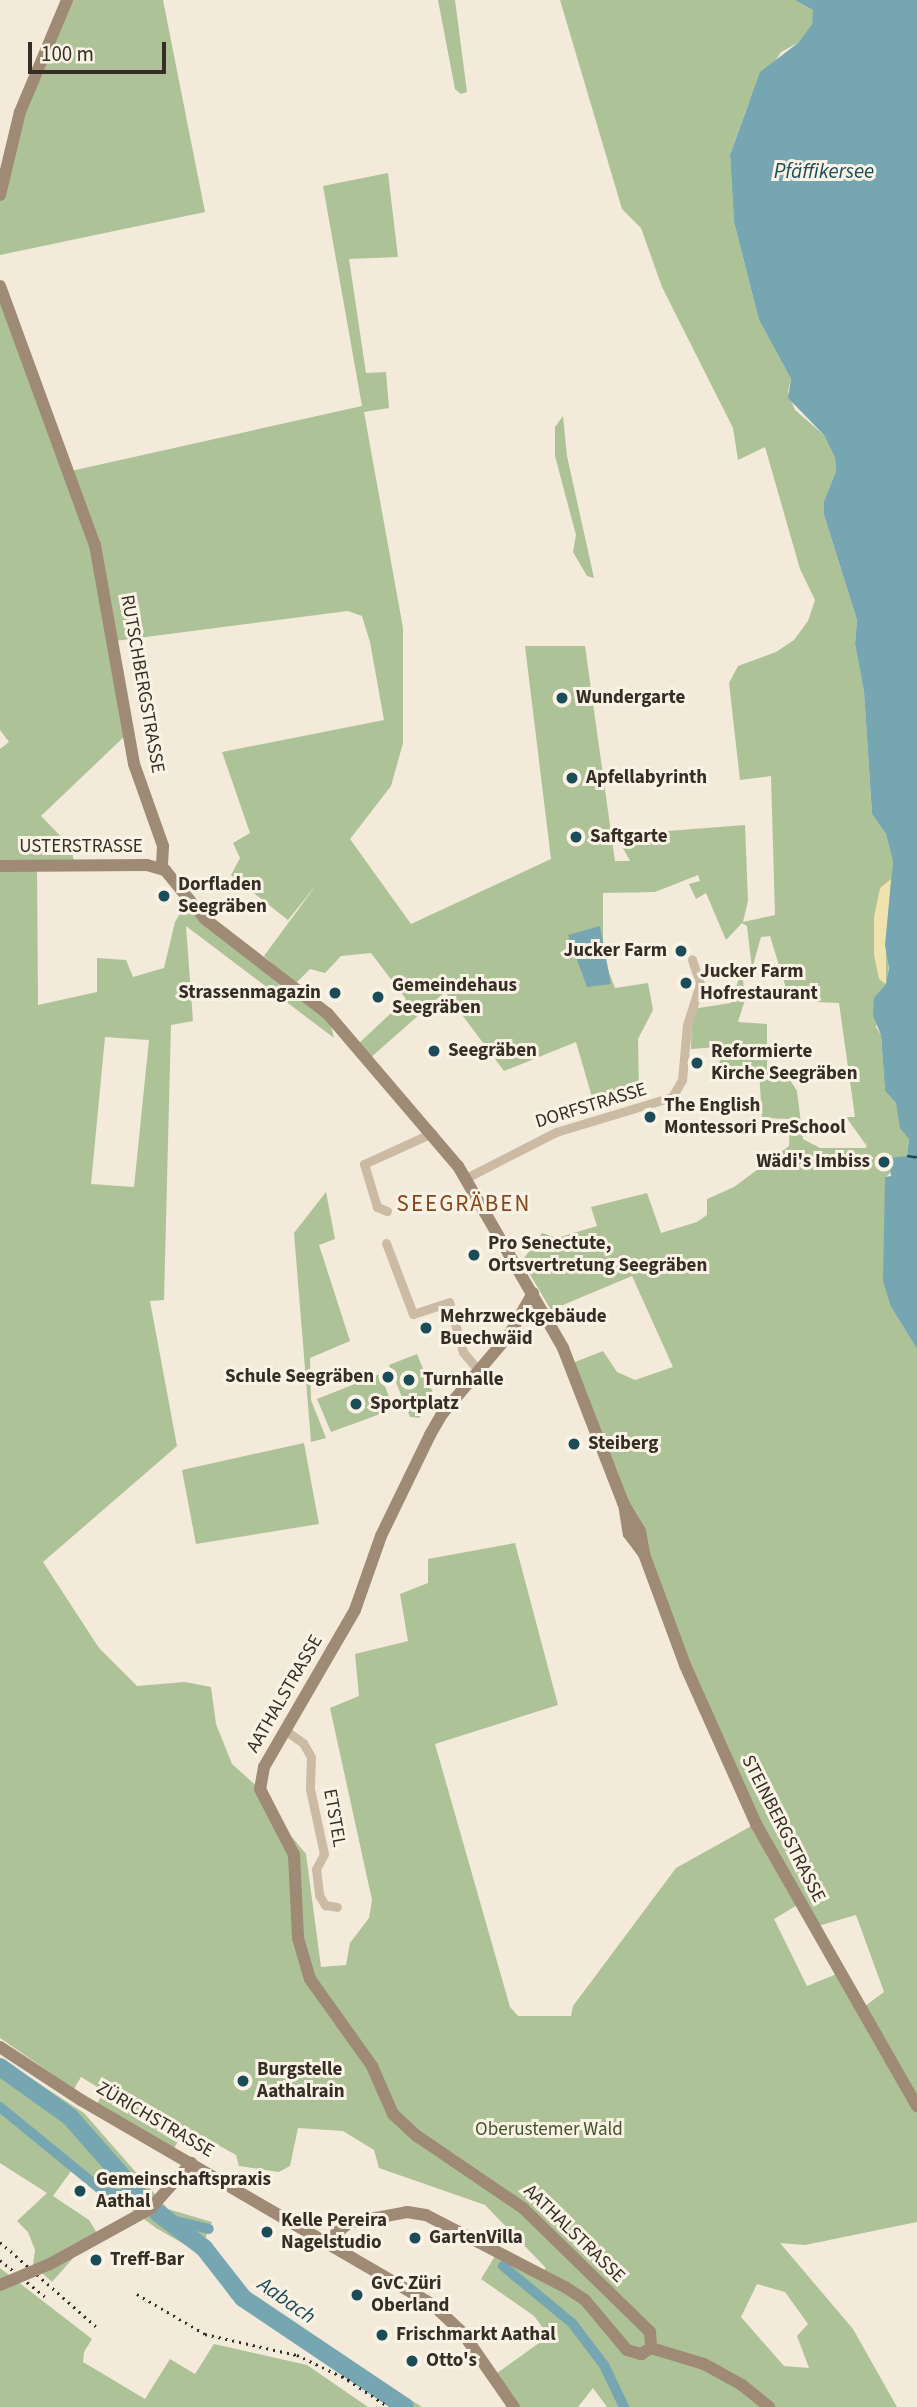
<!DOCTYPE html>
<meta charset="utf-8">
<style>
body{margin:0}
#map{position:relative;width:917px;height:2407px;overflow:hidden;background:#f3ead9;font-family:"Source Sans 3",sans-serif}
div>[style]{position:absolute}
.green>*{inset:0;background:#aec298}
.sand>*{inset:0;background:#f0e2ad}
.water>*{inset:0;background:#76a6b1}
.canal>*{height:10px;margin:-5px;padding:0 5px;transform-origin:5px;border-radius:5px;background:#76a6b1}
.river>*{height:18px;margin:-9px;padding:0 9px;transform-origin:9px;border-radius:9px;background:#76a6b1}
.ferry>*{height:2px;margin-top:-1px;transform-origin:0;background:repeating-linear-gradient(90deg,#1a4d59 0 9px,transparent 0 16px)}
.street>*{height:9px;margin:-4.5px;padding:0 4.5px;transform-origin:4.5px;border-radius:4.5px;background:#cbbba4}
.secondary>*{height:12px;margin:-6px;padding:0 6px;transform-origin:6px;border-radius:6px;background:#9f8a76}
.rail>*{height:2.5px;margin-top:-1.25px;transform-origin:0;background:repeating-linear-gradient(90deg,#362d26 0 2px,transparent 0 7px)}
.secondary-bridge>*{height:12px;margin:-6px;padding:0 6px;transform-origin:6px;border-radius:6px;background:#9f8a76}
.dots>*{width:19px;height:19px;translate:-50% -50%;box-sizing:border-box;border:4px solid #faf3e5;border-radius:50%}
span{translate:-50% -50%;white-space:nowrap;text-align:center;line-height:1.15;-webkit-text-stroke:6px #faf3e5;paint-order:stroke}
.street-label{font-size:19px;color:#362d26}
.poi-label{font-size:19px;color:#362d26;font-weight:700}
.left{translate:0 -50%;text-align:left}
.right{translate:-100% -50%;text-align:right}
.park-label{font-size:19px;color:#3f5629}
.water-label{font-size:21px;color:#1a4d59;font-style:italic}
.quarter-label{font-size:23px;color:#89451b;letter-spacing:2px}
.scale{position:absolute;left:28px;top:42px;width:138px;height:32px;box-sizing:border-box;border:4px solid #362d26;border-top:0;padding-left:9px;font-size:21px;line-height:24px;white-space:nowrap;color:#362d26;-webkit-text-stroke:5px #faf3e5;paint-order:stroke}
</style>
<div id="map">
<div class="green">
<i style="clip-path:polygon(67px 0,163px 0,205px 212px,0 255px,0 195px,20px 112px)"></i>
<i style="clip-path:polygon(438px 0,455px 0,467px 92px,461px 94px,455px 89px)"></i>
<i style="clip-path:polygon(evenodd,560px 0,795px 0,814px 10px,812px 24px,798px 43px,781px 52px,749px 102px,730px 155px,734px 222px,759px 320px,791px 379px,788px 392px,795px 410px,824px 435px,835px 458px,836px 471px,824px 501px,824px 515px,857px 620px,855px 644px,864px 692px,872px 814px,886px 834px,893px 862px,888px 977px,876px 1027px,881px 1035px,885px 1091px,896px 1103px,909px 1139px,907px 1156px,886px 1177px,891px 1307px,917px 1349px,917px 2222px,805px 2245px,780px 2243px,853px 2329px,897px 2407px,607px 2407px,593px 2388px,578px 2407px,514px 2407px,493px 2376px,549px 2336px,534px 2316px,481px 2279px,498px 2251px,541px 2273px,546px 2268px,485px 2205px,379px 2168px,374px 2150px,343px 2131px,298px 2128px,290px 2166px,279px 2172px,239px 2166px,236px 2155px,186px 2127px,172px 2152px,95px 2108px,104px 2091px,81px 2077px,74px 2089px,0 2038px,0 749px,9px 742px,0 730px,0 286px,71px 471px,362px 406px,323px 186px,388px 173px,398px 257px,349px 259px,366px 373px,386px 372px,389px 408px,364px 412px,403px 628px,403px 743px,391px 786px,350px 839px,411px 924px,551px 859px,525px 646px,585px 646px,615px 861px,630px 861px,616px 835px,745px 825px,748px 901px,743px 922px,775px 915px,771px 776px,740px 780px,729px 683px,738px 666px,776px 652px,794px 640px,808px 621px,815px 600px,800px 569px,765px 447px,738px 460px,733px 428px,662px 287px,641px 228px,622px 209px,560px 0,348px 611px,362px 616px,370px 642px,384px 720px,222px 752px,250px 833px,233px 843px,240px 858px,231px 875px,288px 920px,317px 884px,264px 956px,287px 977px,188px 900px,175px 922px,164px 968px,133px 977px,126px 960px,97px 958px,97px 992px,38px 1005px,37px 866px,74px 866px,72px 848px,41px 816px,128px 733px,115px 641px,348px 611px,560px 0,698px 875px,700px 881px,689px 884px,696px 899px,706px 893px,726px 940px,742px 923px,747px 926px,752px 969px,761px 937px,770px 936px,790px 1001px,839px 1003px,855px 1117px,846px 1117px,866px 1145px,867px 1140px,866px 1148px,820px 1148px,803px 1139px,797px 1091px,783px 1069px,767px 1068px,767px 1024px,738px 1022px,745px 1000px,742px 969px,731px 1003px,692px 1009px,691px 1049px,719px 1047px,720px 1071px,759px 1071px,762px 1118px,790px 1119px,789px 1146px,734px 1187px,707px 1199px,707px 1215px,697px 1222px,661px 1233px,647px 1193px,591px 1207px,597px 1226px,557px 1238px,542px 1233px,522px 1261px,551px 1310px,632px 1276px,673px 1367px,635px 1380px,617px 1372px,603px 1351px,570px 1364px,755px 1824px,676px 1868px,573px 2006px,571px 2016px,518px 2016px,510px 2007px,435px 1744px,558px 1705px,515px 1543px,428px 1559px,428px 1583px,400px 1594px,408px 1641px,355px 1654px,359px 1696px,330px 1708px,372px 1900px,369px 1918px,350px 1943px,346px 1965px,321px 1967px,306px 1854px,292px 1837px,285px 1838px,260px 1789px,232px 1764px,216px 1724px,211px 1687px,185px 1682px,137px 1686px,99px 1648px,43px 1562px,177px 1446px,150px 1301px,164px 1300px,171px 1025px,193px 1021px,186px 926px,334px 1038px,328px 1014px,295px 984px,310px 969px,325px 973px,341px 956px,371px 953px,406px 999px,357px 1045px,369px 1059px,445px 992px,504px 1071px,576px 1042px,594px 1104px,639px 1094px,638px 1039px,653px 1010px,648px 983px,615px 988px,603px 957px,603px 893px,655px 892px,698px 875px,560px 0,105px 1037px,149px 1040px,134px 1187px,91px 1184px,105px 1037px,560px 0,799px 1904px,818px 1926px,856px 1915px,884px 1992px,865px 2006px,839px 1973px,807px 1986px,774px 1919px,799px 1904px,560px 0,757px 2284px,785px 2292px,808px 2324px,797px 2336px,809px 2368px,784px 2366px,741px 2317px,757px 2284px)"></i>
<i style="clip-path:polygon(563px 416px,567px 456px,594px 578px,587px 576px,573px 552px,576px 535px,555px 456px,555px 427px)"></i>
<i style="clip-path:polygon(326px 1192px,335px 1239px,319px 1245px,350px 1341px,310px 1358px,311px 1400px,326px 1438px,311px 1442px,294px 1233px)"></i>
<i style="clip-path:polygon(417px 1354px,435px 1398px,419px 1418px,410px 1417px,389px 1365px)"></i>
<i style="clip-path:polygon(380px 1374px,394px 1409px,331px 1432px,317px 1399px)"></i>
<i style="clip-path:polygon(304px 1443px,319px 1524px,196px 1544px,182px 1470px)"></i>
<i style="clip-path:polygon(0 2058px,84px 2113px,168px 2209px,212px 2222px,205px 2239px,247px 2294px,422px 2407px,395px 2407px,231px 2298px,203px 2255px,156px 2228px,74px 2167px,53px 2196px,89px 2220px,100px 2238px,82px 2248px,52px 2282px,33px 2265px,35px 2250px,28px 2232px,17px 2221px,47px 2193px,0 2163px)"></i>
<i style="clip-path:polygon(0 2268px,92px 2339px,84px 2352px,83px 2362px,145px 2399px,170px 2359px,195px 2374px,214px 2344px,307px 2365px,368px 2407px,0 2407px)"></i>
</div>
<div class="sand">
<i style="clip-path:polygon(891px 879px,886px 940px,886px 984px,879px 979px,874px 955px,874px 917px,880px 888px)"></i>
</div>
<div class="water">
<i style="clip-path:polygon(795px 0,917px 0,917px 1349px,891px 1307px,883px 1281px,885px 1177px,891px 1176px,889px 1158px,907px 1156px,909px 1139px,900px 1128px,896px 1103px,885px 1091px,881px 1035px,873px 1016px,874px 998px,886px 984px,889px 968px,885px 945px,893px 862px,886px 834px,872px 814px,864px 692px,855px 644px,857px 620px,824px 515px,824px 501px,836px 471px,835px 458px,824px 435px,788px 398px,791px 379px,759px 320px,734px 222px,730px 155px,760px 72px,798px 43px,812px 24px,813px 10px)"></i>
<i style="clip-path:polygon(600px 926px,611px 984px,587px 987px,568px 935px)"></i>
</div>
<div class="canal">
<i style="left:0;top:2107px;width:134px;rotate:39.3deg"></i>
<i style="left:104px;top:2192px;width:35px;rotate:8deg"></i>
<i style="left:163px;top:2218px;width:47px;rotate:13.4deg"></i>
<i style="left:503px;top:2266px;width:89px;rotate:39.6deg"></i>
<i style="left:572px;top:2323px;width:53px;rotate:52.7deg"></i>
<i style="left:604px;top:2365px;width:47px;rotate:64.5deg"></i>
</div>
<div class="river">
<i style="left:0;top:2067px;width:86px;rotate:35.5deg"></i>
<i style="left:70px;top:2117px;width:112px;rotate:48.6deg"></i>
<i style="left:158px;top:2213px;width:58px;rotate:37.3deg"></i>
<i style="left:204px;top:2248px;width:63px;rotate:52deg"></i>
<i style="left:243px;top:2298px;width:195px;rotate:33.9deg"></i>
</div>
<div class="ferry">
<i style="left:917px;top:1157px;width:10px;rotate:-174deg"></i>
<i style="left:907px;top:1156px;width:10px;rotate:11deg"></i>
</div>
<div class="street">
<i style="left:466px;top:1178px;width:101px;rotate:-27.1deg"></i>
<i style="left:556px;top:1132px;width:121px;rotate:-16.8deg"></i>
<i style="left:672px;top:1097px;width:20px;rotate:-60deg"></i>
<i style="left:682px;top:1080px;width:55px;rotate:-84.8deg"></i>
<i style="left:687px;top:1025px;width:43px;rotate:-72.4deg"></i>
<i style="left:700px;top:984px;width:26px;rotate:-108deg"></i>
<i style="left:387px;top:1211px;width:11px;rotate:-158deg"></i>
<i style="left:377px;top:1207px;width:45px;rotate:-106.8deg"></i>
<i style="left:364px;top:1164px;width:75px;rotate:-24.5deg"></i>
<i style="left:386px;top:1243px;width:76px;rotate:69.2deg"></i>
<i style="left:413px;top:1314px;width:38px;rotate:-18deg"></i>
<i style="left:449px;top:1302px;width:52px;rotate:74.4deg"></i>
<i style="left:463px;top:1352px;width:25px;rotate:50deg"></i>
<i style="left:286px;top:1731px;width:21px;rotate:35deg"></i>
<i style="left:303px;top:1743px;width:16px;rotate:60deg"></i>
<i style="left:311px;top:1757px;width:32px;rotate:92deg"></i>
<i style="left:310px;top:1789px;width:66px;rotate:77.8deg"></i>
<i style="left:324px;top:1854px;width:17px;rotate:118deg"></i>
<i style="left:316px;top:1869px;width:26px;rotate:83deg"></i>
<i style="left:319px;top:1895px;width:12px;rotate:59deg"></i>
<i style="left:325px;top:1905px;width:12px;rotate:9deg"></i>
</div>
<div class="secondary">
<i style="left:0;top:195px;width:85px;rotate:-76.5deg"></i>
<i style="left:20px;top:112px;width:121px;rotate:-67.2deg"></i>
<i style="left:0;top:286px;width:276px;rotate:69.9deg"></i>
<i style="left:95px;top:545px;width:222px;rotate:79.9deg"></i>
<i style="left:134px;top:764px;width:87px;rotate:70.5deg"></i>
<i style="left:163px;top:846px;width:22px;rotate:93deg"></i>
<i style="left:0;top:866px;width:147px;rotate:-0.4deg"></i>
<i style="left:147px;top:865px;width:19px;rotate:16deg"></i>
<i style="left:165px;top:870px;width:63px;rotate:50.8deg"></i>
<i style="left:205px;top:919px;width:155px;rotate:37.7deg"></i>
<i style="left:328px;top:1014px;width:200px;rotate:49.5deg"></i>
<i style="left:458px;top:1166px;width:210px;rotate:60deg"></i>
<i style="left:563px;top:1348px;width:166px;rotate:68.8deg"></i>
<i style="left:623px;top:1503px;width:33px;rotate:59deg"></i>
<i style="left:640px;top:1531px;width:23px;rotate:80deg"></i>
<i style="left:644px;top:1554px;width:118px;rotate:69.7deg"></i>
<i style="left:685px;top:1665px;width:174px;rotate:65.9deg"></i>
<i style="left:756px;top:1824px;width:325px;rotate:60.3deg"></i>
<i style="left:533px;top:1293px;width:48px;rotate:119.7deg"></i>
<i style="left:509px;top:1335px;width:104px;rotate:130.3deg"></i>
<i style="left:442px;top:1414px;width:24px;rotate:120deg"></i>
<i style="left:430px;top:1435px;width:112px;rotate:115.9deg"></i>
<i style="left:381px;top:1536px;width:78px;rotate:109.4deg"></i>
<i style="left:355px;top:1610px;width:181px;rotate:120.1deg"></i>
<i style="left:264px;top:1767px;width:22px;rotate:100deg"></i>
<i style="left:260px;top:1789px;width:74px;rotate:62.7deg"></i>
<i style="left:294px;top:1855px;width:83px;rotate:87.2deg"></i>
<i style="left:298px;top:1938px;width:43px;rotate:73.7deg"></i>
<i style="left:310px;top:1979px;width:107px;rotate:54.5deg"></i>
<i style="left:372px;top:2066px;width:52px;rotate:66.4deg"></i>
<i style="left:393px;top:2114px;width:33px;rotate:43deg"></i>
<i style="left:417px;top:2136px;width:128px;rotate:34.2deg"></i>
<i style="left:523px;top:2208px;width:177px;rotate:44.3deg"></i>
<i style="left:650px;top:2332px;width:16px;rotate:86deg"></i>
<i style="left:624px;top:1504px;width:30px;rotate:81deg"></i>
<i style="left:629px;top:1534px;width:25px;rotate:53deg"></i>
<i style="left:0;top:2047px;width:97px;rotate:33.2deg"></i>
<i style="left:81px;top:2100px;width:407px;rotate:30.2deg"></i>
<i style="left:433px;top:2305px;width:40px;rotate:43deg"></i>
<i style="left:462px;top:2332px;width:91px;rotate:55.3deg"></i>
<i style="left:326px;top:2242px;width:30px;rotate:-40deg"></i>
<i style="left:349px;top:2223px;width:59px;rotate:-10.7deg"></i>
<i style="left:407px;top:2212px;width:19px;rotate:9deg"></i>
<i style="left:426px;top:2215px;width:157px;rotate:27.4deg"></i>
<i style="left:565px;top:2287px;width:24px;rotate:33deg"></i>
<i style="left:585px;top:2300px;width:65px;rotate:50deg"></i>
<i style="left:627px;top:2350px;width:15px;rotate:16deg"></i>
<i style="left:641px;top:2354px;width:12px;rotate:-31deg"></i>
<i style="left:651px;top:2348px;width:55px;rotate:16.8deg"></i>
<i style="left:704px;top:2364px;width:43px;rotate:28.9deg"></i>
<i style="left:742px;top:2385px;width:35px;rotate:39deg"></i>
<i style="left:50px;top:2264px;width:114px;rotate:-28.8deg"></i>
<i style="left:150px;top:2209px;width:62px;rotate:-48.3deg"></i>
</div>
<div class="rail">
<i style="left:0;top:2242px;width:132px;rotate:41.3deg"></i>
<i style="left:0;top:2260px;width:62px;rotate:39.1deg"></i>
<i style="left:137px;top:2294px;width:79px;rotate:30.5deg"></i>
<i style="left:205px;top:2334px;width:94px;rotate:12.9deg"></i>
<i style="left:297px;top:2355px;width:60px;rotate:25.7deg"></i>
<i style="left:342px;top:2376px;width:56px;rotate:33.4deg"></i>
</div>
<div class="secondary-bridge">
<i style="left:0;top:2285px;width:54px;rotate:-22.8deg"></i>
</div>
<div class="dots">
<i style="left:562px;top:698px;background:#1a4d59"></i>
<i style="left:572px;top:778px;background:#1a4d59"></i>
<i style="left:576px;top:837px;background:#1a4d59"></i>
<i style="left:164px;top:896px;background:#1a4d59"></i>
<i style="left:681px;top:951px;background:#1a4d59"></i>
<i style="left:686px;top:983px;background:#1a4d59"></i>
<i style="left:335px;top:993px;background:#1a4d59"></i>
<i style="left:378px;top:997px;background:#1a4d59"></i>
<i style="left:434px;top:1051px;background:#1a4d59"></i>
<i style="left:697px;top:1063px;background:#1a4d59"></i>
<i style="left:650px;top:1117px;background:#1a4d59"></i>
<i style="left:884px;top:1162px;background:#1a4d59"></i>
<i style="left:474px;top:1255px;background:#1a4d59"></i>
<i style="left:426px;top:1328px;background:#1a4d59"></i>
<i style="left:388px;top:1377px;background:#1a4d59"></i>
<i style="left:409px;top:1380px;background:#1a4d59"></i>
<i style="left:356px;top:1404px;background:#1a4d59"></i>
<i style="left:574px;top:1444px;background:#1a4d59"></i>
<i style="left:243px;top:2081px;background:#1a4d59"></i>
<i style="left:80px;top:2191px;background:#1a4d59"></i>
<i style="left:267px;top:2232px;background:#1a4d59"></i>
<i style="left:415px;top:2238px;background:#1a4d59"></i>
<i style="left:96px;top:2260px;background:#1a4d59"></i>
<i style="left:357px;top:2295px;background:#1a4d59"></i>
<i style="left:382px;top:2335px;background:#1a4d59"></i>
<i style="left:412px;top:2361px;background:#1a4d59"></i>
</div>
<div class="street-label">
<span style="left:142px;top:684px;rotate:80deg">RUTSCHBERGSTRASSE</span>
<span style="left:81px;top:847px">USTERSTRASSE</span>
<span style="left:591px;top:1106px;rotate:-17deg">DORFSTRASSE</span>
<span style="left:285px;top:1694px;rotate:-60deg">AATHALSTRASSE</span>
<span style="left:334px;top:1818px;rotate:80deg">ETSTEL</span>
<span style="left:783px;top:1829px;rotate:63deg">STEINBERGSTRASSE</span>
<span style="left:155px;top:2120px;rotate:30deg">ZÜRICHSTRASSE</span>
<span style="left:574px;top:2234px;rotate:44deg">AATHALSTRASSE</span>
</div>
<div class="poi-label">
<span class="left" style="left:576px;top:698px">Wundergarte</span>
<span class="left" style="left:586px;top:778px">Apfellabyrinth</span>
<span class="left" style="left:590px;top:837px">Saftgarte</span>
<span class="left" style="left:178px;top:896px">Dorfladen<br>Seegräben</span>
<span class="right" style="left:667px;top:951px">Jucker Farm</span>
<span class="left" style="left:700px;top:983px">Jucker Farm<br>Hofrestaurant</span>
<span class="left" style="left:392px;top:997px">Gemeindehaus<br>Seegräben</span>
<span class="right" style="left:321px;top:993px">Strassenmagazin</span>
<span class="left" style="left:448px;top:1051px">Seegräben</span>
<span class="left" style="left:711px;top:1063px">Reformierte<br>Kirche Seegräben</span>
<span class="left" style="left:664px;top:1117px">The English<br>Montessori PreSchool</span>
<span class="right" style="left:870px;top:1162px">Wädi's Imbiss</span>
<span class="left" style="left:488px;top:1255px">Pro Senectute,<br>Ortsvertretung Seegräben</span>
<span class="left" style="left:440px;top:1328px">Mehrzweckgebäude<br>Buechwäid</span>
<span class="right" style="left:374px;top:1377px">Schule Seegräben</span>
<span class="left" style="left:423px;top:1380px">Turnhalle</span>
<span class="left" style="left:370px;top:1404px">Sportplatz</span>
<span class="left" style="left:588px;top:1444px">Steiberg</span>
<span class="left" style="left:257px;top:2081px">Burgstelle<br>Aathalrain</span>
<span class="left" style="left:96px;top:2191px">Gemeinschaftspraxis<br>Aathal</span>
<span class="left" style="left:281px;top:2232px">Kelle Pereira<br>Nagelstudio</span>
<span class="left" style="left:429px;top:2238px">GartenVilla</span>
<span class="left" style="left:110px;top:2260px">Treff-Bar</span>
<span class="left" style="left:371px;top:2295px">GvC Züri<br>Oberland</span>
<span class="left" style="left:396px;top:2335px">Frischmarkt Aathal</span>
<span class="left" style="left:426px;top:2361px">Otto's</span>
</div>
<div class="park-label">
<span style="left:549px;top:2130px">Oberustemer Wald</span>
</div>
<div class="water-label">
<span style="left:824px;top:171px">Pfäffikersee</span>
<span style="left:287px;top:2300px;rotate:35deg">Aabach</span>
</div>
<div class="quarter-label">
<span style="left:464px;top:1204px">SEEGRÄBEN</span>
</div>
<div class="scale">100 m</div>
</div>
